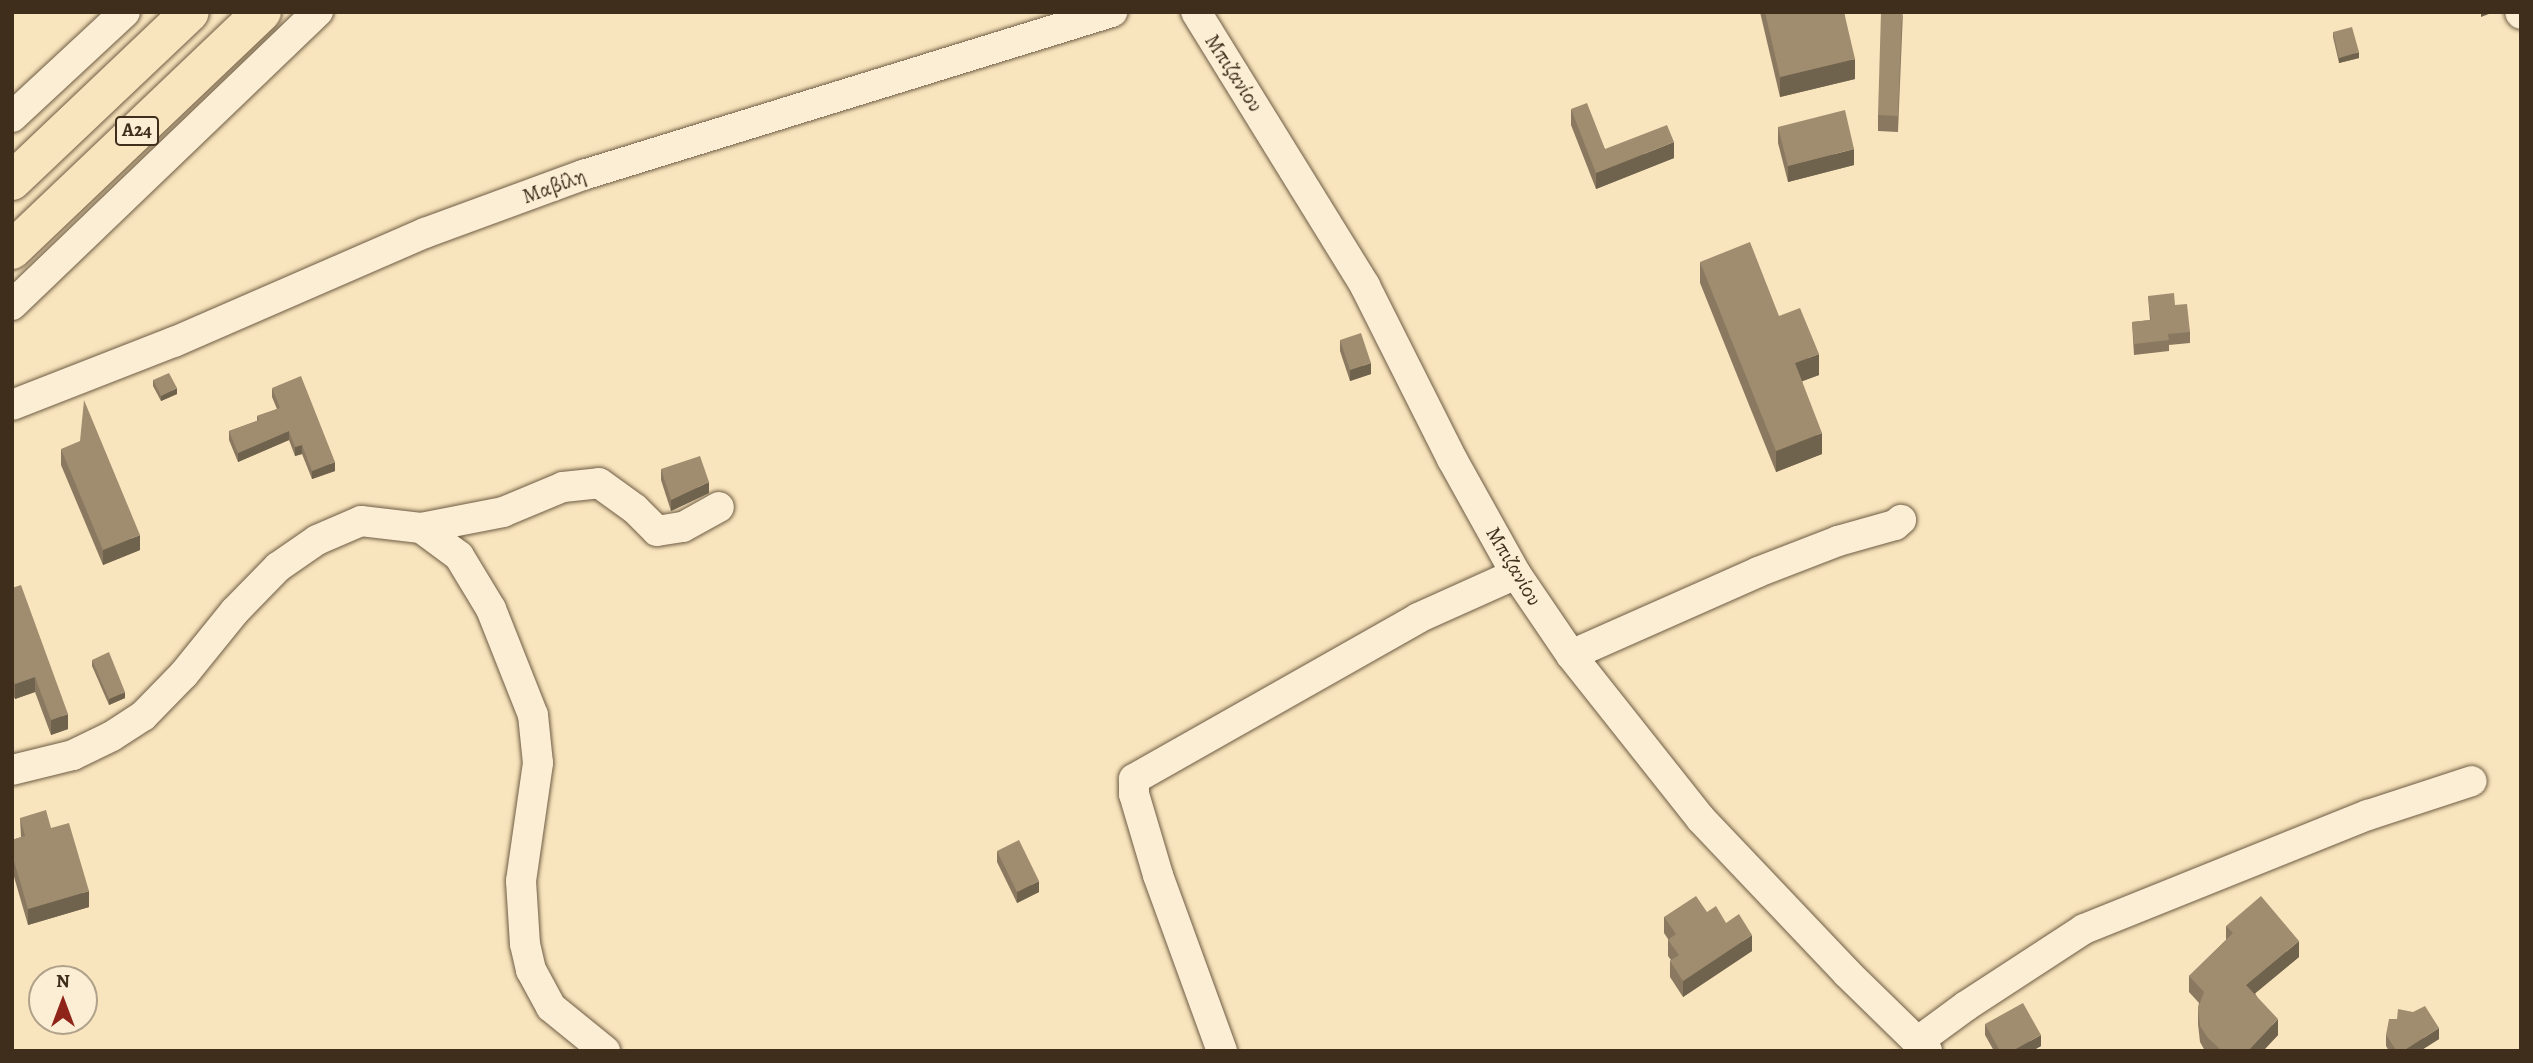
<!DOCTYPE html>
<meta charset="utf-8">
<style>
body{margin:0}
#map{position:relative;width:2533px;height:1063px;overflow:hidden;background:#f9e5bd;font-family:Alegreya,serif}
div>[style]{position:absolute}
.roads{filter:drop-shadow(0 0 2px #6e5c44) drop-shadow(0 0 2px #6e5c44)}
.minor>*{height:30px;margin:-15px;padding:0 15px;transform-origin:15px;border-radius:15px;background:#fbeed4}
.highway>*{height:38px;margin:-19px;padding:0 19px;transform-origin:19px;border-radius:19px;background:#f9e5bd}
.wall>*{inset:0;background:#8a7960}
.shaded-wall>*{inset:0;background:#70634e}
.building>*{inset:0;background:#a08d70}
span{translate:-50% -50%;white-space:nowrap;text-align:center;line-height:1.15;-webkit-text-stroke:5px #fbeed4;paint-order:stroke}
.shield-label span{padding:2px 5px;background:#fbeed4;border:2px solid;border-radius:5px;-webkit-text-stroke-width:0}
.shield-label{font-size:19px;color:#3f2e1c;font-weight:700}
.street-label{font-size:21px;color:#3f2e1c}
.frame{position:absolute;inset:0;border:14px solid #3f2e1c;pointer-events:none}
.north{position:absolute;left:28px;top:965px;width:70px;height:70px;box-sizing:border-box;background:#fbeed4;border:2px solid #b0a18a;border-radius:50%;rotate:0deg;font-size:19px;font-weight:700;line-height:28px;text-align:center;color:#3f2e1c}
.north::after{content:'';display:block;margin:auto;width:24px;height:32px;background:#8f2418;clip-path:polygon(50% 0,100% 100%,50% 72%,0 100%)}
</style>
<div id="map">
<div class="roads">
<div class="minor">
<i style="left:1196px;top:12px;width:322px;rotate:58.3deg"></i>
<i style="left:1365px;top:286px;width:194px;rotate:63.3deg"></i>
<i style="left:1452px;top:459px;width:132px;rotate:60.9deg"></i>
<i style="left:1516px;top:574px;width:98px;rotate:55.8deg"></i>
<i style="left:1571px;top:655px;width:209px;rotate:51.6deg"></i>
<i style="left:1701px;top:819px;width:212px;rotate:46.5deg"></i>
<i style="left:1847px;top:973px;width:112px;rotate:44.3deg"></i>
<i style="left:2520px;top:12px;width:2px;rotate:63deg"></i>
<i style="left:12px;top:117px;width:154px;rotate:-42.9deg"></i>
<i style="left:12px;top:305px;width:424px;rotate:-43.8deg"></i>
<i style="left:12px;top:405px;width:174px;rotate:-21.3deg"></i>
<i style="left:174px;top:342px;width:274px;rotate:-23.5deg"></i>
<i style="left:425px;top:233px;width:168px;rotate:-20.2deg"></i>
<i style="left:583px;top:175px;width:554px;rotate:-17.13deg"></i>
<i style="left:421px;top:528px;width:84px;rotate:-11deg"></i>
<i style="left:503px;top:512px;width:65px;rotate:-22.6deg"></i>
<i style="left:563px;top:487px;width:36px;rotate:-6deg"></i>
<i style="left:599px;top:483px;width:44px;rotate:35.8deg"></i>
<i style="left:635px;top:509px;width:31px;rotate:45deg"></i>
<i style="left:657px;top:531px;width:26px;rotate:-9deg"></i>
<i style="left:683px;top:527px;width:41px;rotate:-29.1deg"></i>
<i style="left:1571px;top:655px;width:205px;rotate:-23.9deg"></i>
<i style="left:1758px;top:572px;width:86px;rotate:-21.2deg"></i>
<i style="left:1838px;top:541px;width:59px;rotate:-15.7deg"></i>
<i style="left:1895px;top:525px;width:8px;rotate:-40deg"></i>
<i style="left:12px;top:770px;width:63px;rotate:-13.8deg"></i>
<i style="left:73px;top:755px;width:43px;rotate:-26deg"></i>
<i style="left:112px;top:736px;width:37px;rotate:-33deg"></i>
<i style="left:143px;top:716px;width:59px;rotate:-45.7deg"></i>
<i style="left:184px;top:674px;width:81px;rotate:-51deg"></i>
<i style="left:235px;top:611px;width:62px;rotate:-45.7deg"></i>
<i style="left:278px;top:567px;width:47px;rotate:-34.7deg"></i>
<i style="left:317px;top:540px;width:48px;rotate:-23.4deg"></i>
<i style="left:361px;top:521px;width:60px;rotate:6.7deg"></i>
<i style="left:421px;top:528px;width:47px;rotate:36.4deg"></i>
<i style="left:459px;top:556px;width:62px;rotate:58.9deg"></i>
<i style="left:491px;top:609px;width:114px;rotate:68.4deg"></i>
<i style="left:533px;top:715px;width:48px;rotate:84.1deg"></i>
<i style="left:538px;top:763px;width:119px;rotate:98.2deg"></i>
<i style="left:521px;top:881px;width:63px;rotate:86.4deg"></i>
<i style="left:525px;top:944px;width:27px;rotate:77deg"></i>
<i style="left:531px;top:970px;width:42px;rotate:61.6deg"></i>
<i style="left:551px;top:1007px;width:70px;rotate:39.2deg"></i>
<i style="left:1917px;top:1042px;width:61px;rotate:-36.3deg"></i>
<i style="left:1966px;top:1006px;width:141px;rotate:-33.1deg"></i>
<i style="left:2084px;top:929px;width:306px;rotate:-21.9deg"></i>
<i style="left:2368px;top:815px;width:109px;rotate:-18.1deg"></i>
<i style="left:1222px;top:1051px;width:187px;rotate:-110deg"></i>
<i style="left:1158px;top:875px;width:84px;rotate:-106.5deg"></i>
<i style="left:1134px;top:794px;width:15px;rotate:-90deg"></i>
<i style="left:1134px;top:779px;width:326px;rotate:-29.5deg"></i>
<i style="left:1418px;top:618px;width:107px;rotate:-24.2deg"></i>
</div>
<div class="highway">
<i style="left:12px;top:181px;width:245px;rotate:-43.5deg"></i>
<i style="left:12px;top:250px;width:345px;rotate:-43.6deg"></i>
</div>
</div>
<div class="wall">
<i style="clip-path:polygon(1760px 12px,1844px 12px,1855px 79px,1780px 97px)"></i>
<i style="clip-path:polygon(1903px 12px,1898px 132px,1878px 131px,1878px 115px)"></i>
<i style="clip-path:polygon(2333px 32px,2359px 58px,2339px 63px,2333px 37px)"></i>
<i style="clip-path:polygon(1571px 109px,1605px 149px,1674px 158px,1596px 189px,1571px 125px)"></i>
<i style="clip-path:polygon(1778px 127px,1854px 165px,1788px 182px,1778px 143px)"></i>
<i style="clip-path:polygon(1700px 262px,1779px 316px,1819px 375px,1802px 381px,1822px 454px,1776px 472px,1700px 283px)"></i>
<i style="clip-path:polygon(2148px 296px,2175px 305px,2190px 332px,2190px 343px,2169px 345px,2169px 351px,2134px 355px,2132px 322px,2150px 320px)"></i>
<i style="clip-path:polygon(1340px 340px,1371px 374px,1350px 381px,1340px 351px)"></i>
<i style="clip-path:polygon(153px 380px,177px 394px,161px 401px,153px 386px)"></i>
<i style="clip-path:polygon(272px 388px,335px 471px,312px 479px,302px 454px,295px 456px,289px 440px,238px 462px,229px 440px,229px 431px,257px 421px,257px 416px,277px 409px,272px 397px)"></i>
<i style="clip-path:polygon(61px 449px,140px 550px,103px 565px,61px 465px)"></i>
<i style="clip-path:polygon(661px 469px,709px 493px,671px 511px,661px 480px)"></i>
<i style="clip-path:polygon(12px 588px,68px 729px,51px 735px,35px 692px,15px 699px,12px 693px)"></i>
<i style="clip-path:polygon(92px 660px,125px 698px,109px 705px,92px 666px)"></i>
<i style="clip-path:polygon(20px 818px,51px 828px,89px 907px,28px 925px,12px 870px,12px 840px,21px 837px)"></i>
<i style="clip-path:polygon(997px 851px,1039px 892px,1017px 903px,997px 862px)"></i>
<i style="clip-path:polygon(1707px 912px,1726px 923px,1752px 951px,1683px 997px,1670px 977px,1670px 961px,1671px 960px,1668px 956px,1668px 939px,1664px 933px,1664px 917px)"></i>
<i style="clip-path:polygon(2226px 926px,2299px 957px,2255px 993px,2278px 1035px,2263px 1051px,2205px 1051px,2200px 1042px,2198px 1024px,2198px 1008px,2199px 1003px,2189px 992px,2189px 976px,2226px 940px)"></i>
<i style="clip-path:polygon(1985px 1024px,2041px 1046px,2032px 1051px,1994px 1051px,1985px 1035px)"></i>
<i style="clip-path:polygon(2386px 1035px,2439px 1039px,2420px 1051px,2389px 1051px,2386px 1046px)"></i>
</div>
<div class="shaded-wall">
<i style="clip-path:polygon(2481px 12px,2494px 12px,2481px 17px)"></i>
<i style="clip-path:polygon(2359px 52px,2359px 58px,2339px 63px,2339px 58px)"></i>
<i style="clip-path:polygon(1855px 59px,1855px 79px,1780px 97px,1780px 77px)"></i>
<i style="clip-path:polygon(1674px 142px,1674px 158px,1596px 189px,1596px 173px)"></i>
<i style="clip-path:polygon(1854px 149px,1854px 165px,1788px 182px,1788px 166px)"></i>
<i style="clip-path:polygon(1819px 354px,1819px 375px,1795px 384px,1795px 363px)"></i>
<i style="clip-path:polygon(1371px 363px,1371px 374px,1350px 381px,1350px 370px)"></i>
<i style="clip-path:polygon(177px 388px,177px 394px,161px 401px,161px 396px)"></i>
<i style="clip-path:polygon(289px 431px,289px 440px,238px 462px,238px 453px)"></i>
<i style="clip-path:polygon(1822px 433px,1822px 454px,1776px 472px,1776px 451px)"></i>
<i style="clip-path:polygon(302px 445px,302px 454px,295px 456px,295px 447px)"></i>
<i style="clip-path:polygon(335px 462px,335px 471px,312px 479px,312px 471px)"></i>
<i style="clip-path:polygon(709px 482px,709px 493px,671px 511px,671px 500px)"></i>
<i style="clip-path:polygon(140px 535px,140px 550px,103px 565px,103px 550px)"></i>
<i style="clip-path:polygon(35px 677px,35px 692px,15px 699px,15px 684px)"></i>
<i style="clip-path:polygon(125px 692px,125px 698px,109px 705px,109px 699px)"></i>
<i style="clip-path:polygon(68px 714px,68px 729px,51px 735px,51px 720px)"></i>
<i style="clip-path:polygon(1039px 881px,1039px 892px,1017px 903px,1017px 892px)"></i>
<i style="clip-path:polygon(89px 891px,89px 907px,28px 925px,28px 909px)"></i>
<i style="clip-path:polygon(1752px 935px,1752px 951px,1683px 997px,1683px 981px)"></i>
<i style="clip-path:polygon(2299px 941px,2299px 957px,2246px 1001px,2246px 985px)"></i>
<i style="clip-path:polygon(2278px 1019px,2278px 1035px,2263px 1051px,2248px 1051px)"></i>
<i style="clip-path:polygon(2439px 1028px,2439px 1039px,2420px 1051px,2403px 1051px)"></i>
<i style="clip-path:polygon(2041px 1035px,2041px 1046px,2032px 1051px,2012px 1051px)"></i>
</div>
<div class="building">
<i style="clip-path:polygon(1765px 12px,1844px 12px,1855px 59px,1780px 77px)"></i>
<i style="clip-path:polygon(1881px 12px,1902px 12px,1898px 116px,1878px 115px)"></i>
<i style="clip-path:polygon(2352px 27px,2359px 52px,2339px 58px,2333px 32px)"></i>
<i style="clip-path:polygon(1587px 103px,1605px 149px,1667px 125px,1674px 142px,1596px 173px,1571px 109px)"></i>
<i style="clip-path:polygon(1845px 110px,1854px 149px,1788px 166px,1778px 127px)"></i>
<i style="clip-path:polygon(1750px 242px,1779px 316px,1800px 308px,1819px 354px,1795px 363px,1822px 433px,1776px 451px,1700px 262px)"></i>
<i style="clip-path:polygon(2174px 293px,2175px 305px,2187px 304px,2190px 332px,2168px 334px,2169px 340px,2134px 344px,2132px 322px,2151px 320px,2148px 296px)"></i>
<i style="clip-path:polygon(1361px 333px,1371px 363px,1350px 370px,1340px 340px)"></i>
<i style="clip-path:polygon(169px 373px,177px 388px,161px 396px,153px 380px)"></i>
<i style="clip-path:polygon(301px 376px,335px 462px,312px 471px,302px 445px,295px 447px,289px 431px,238px 453px,229px 431px,259px 420px,257px 416px,280px 408px,272px 388px)"></i>
<i style="clip-path:polygon(84px 400px,140px 535px,103px 550px,61px 449px,80px 441px)"></i>
<i style="clip-path:polygon(700px 456px,709px 482px,671px 500px,661px 469px)"></i>
<i style="clip-path:polygon(21px 585px,68px 714px,51px 720px,35px 677px,15px 684px,12px 677px,12px 588px)"></i>
<i style="clip-path:polygon(109px 652px,125px 692px,109px 699px,92px 660px)"></i>
<i style="clip-path:polygon(46px 810px,51px 828px,69px 823px,89px 891px,28px 909px,12px 854px,12px 840px,25px 836px,20px 818px)"></i>
<i style="clip-path:polygon(1019px 840px,1039px 881px,1017px 892px,997px 851px)"></i>
<i style="clip-path:polygon(1696px 896px,1707px 912px,1716px 906px,1726px 923px,1739px 914px,1752px 935px,1683px 981px,1670px 961px,1679px 955px,1668px 940px,1676px 934px,1664px 917px)"></i>
<i style="clip-path:polygon(2261px 896px,2299px 941px,2246px 985px,2278px 1019px,2248px 1051px,2222px 1051px,2208px 1038px,2200px 1026px,2198px 1008px,2204px 992px,2189px 976px,2233px 933px,2226px 926px)"></i>
<i style="clip-path:polygon(2023px 1003px,2041px 1035px,2012px 1051px,2000px 1051px,1985px 1024px)"></i>
<i style="clip-path:polygon(2425px 1006px,2439px 1028px,2403px 1051px,2397px 1051px,2386px 1035px,2389px 1019px,2397px 1019px,2398px 1009px,2413px 1012px)"></i>
</div>
<div class="shield-label">
<span style="left:137px;top:131px">Α24</span>
</div>
<div class="street-label">
<span style="left:1234px;top:73px;rotate:57deg">Μπιζανίου</span>
<span style="left:554px;top:186px;rotate:-20deg">Μαβίλη</span>
<span style="left:1514px;top:566px;rotate:59deg">Μπιζανίου</span>
</div>
<div class="frame"></div>
<div class="north">N</div>
</div>
